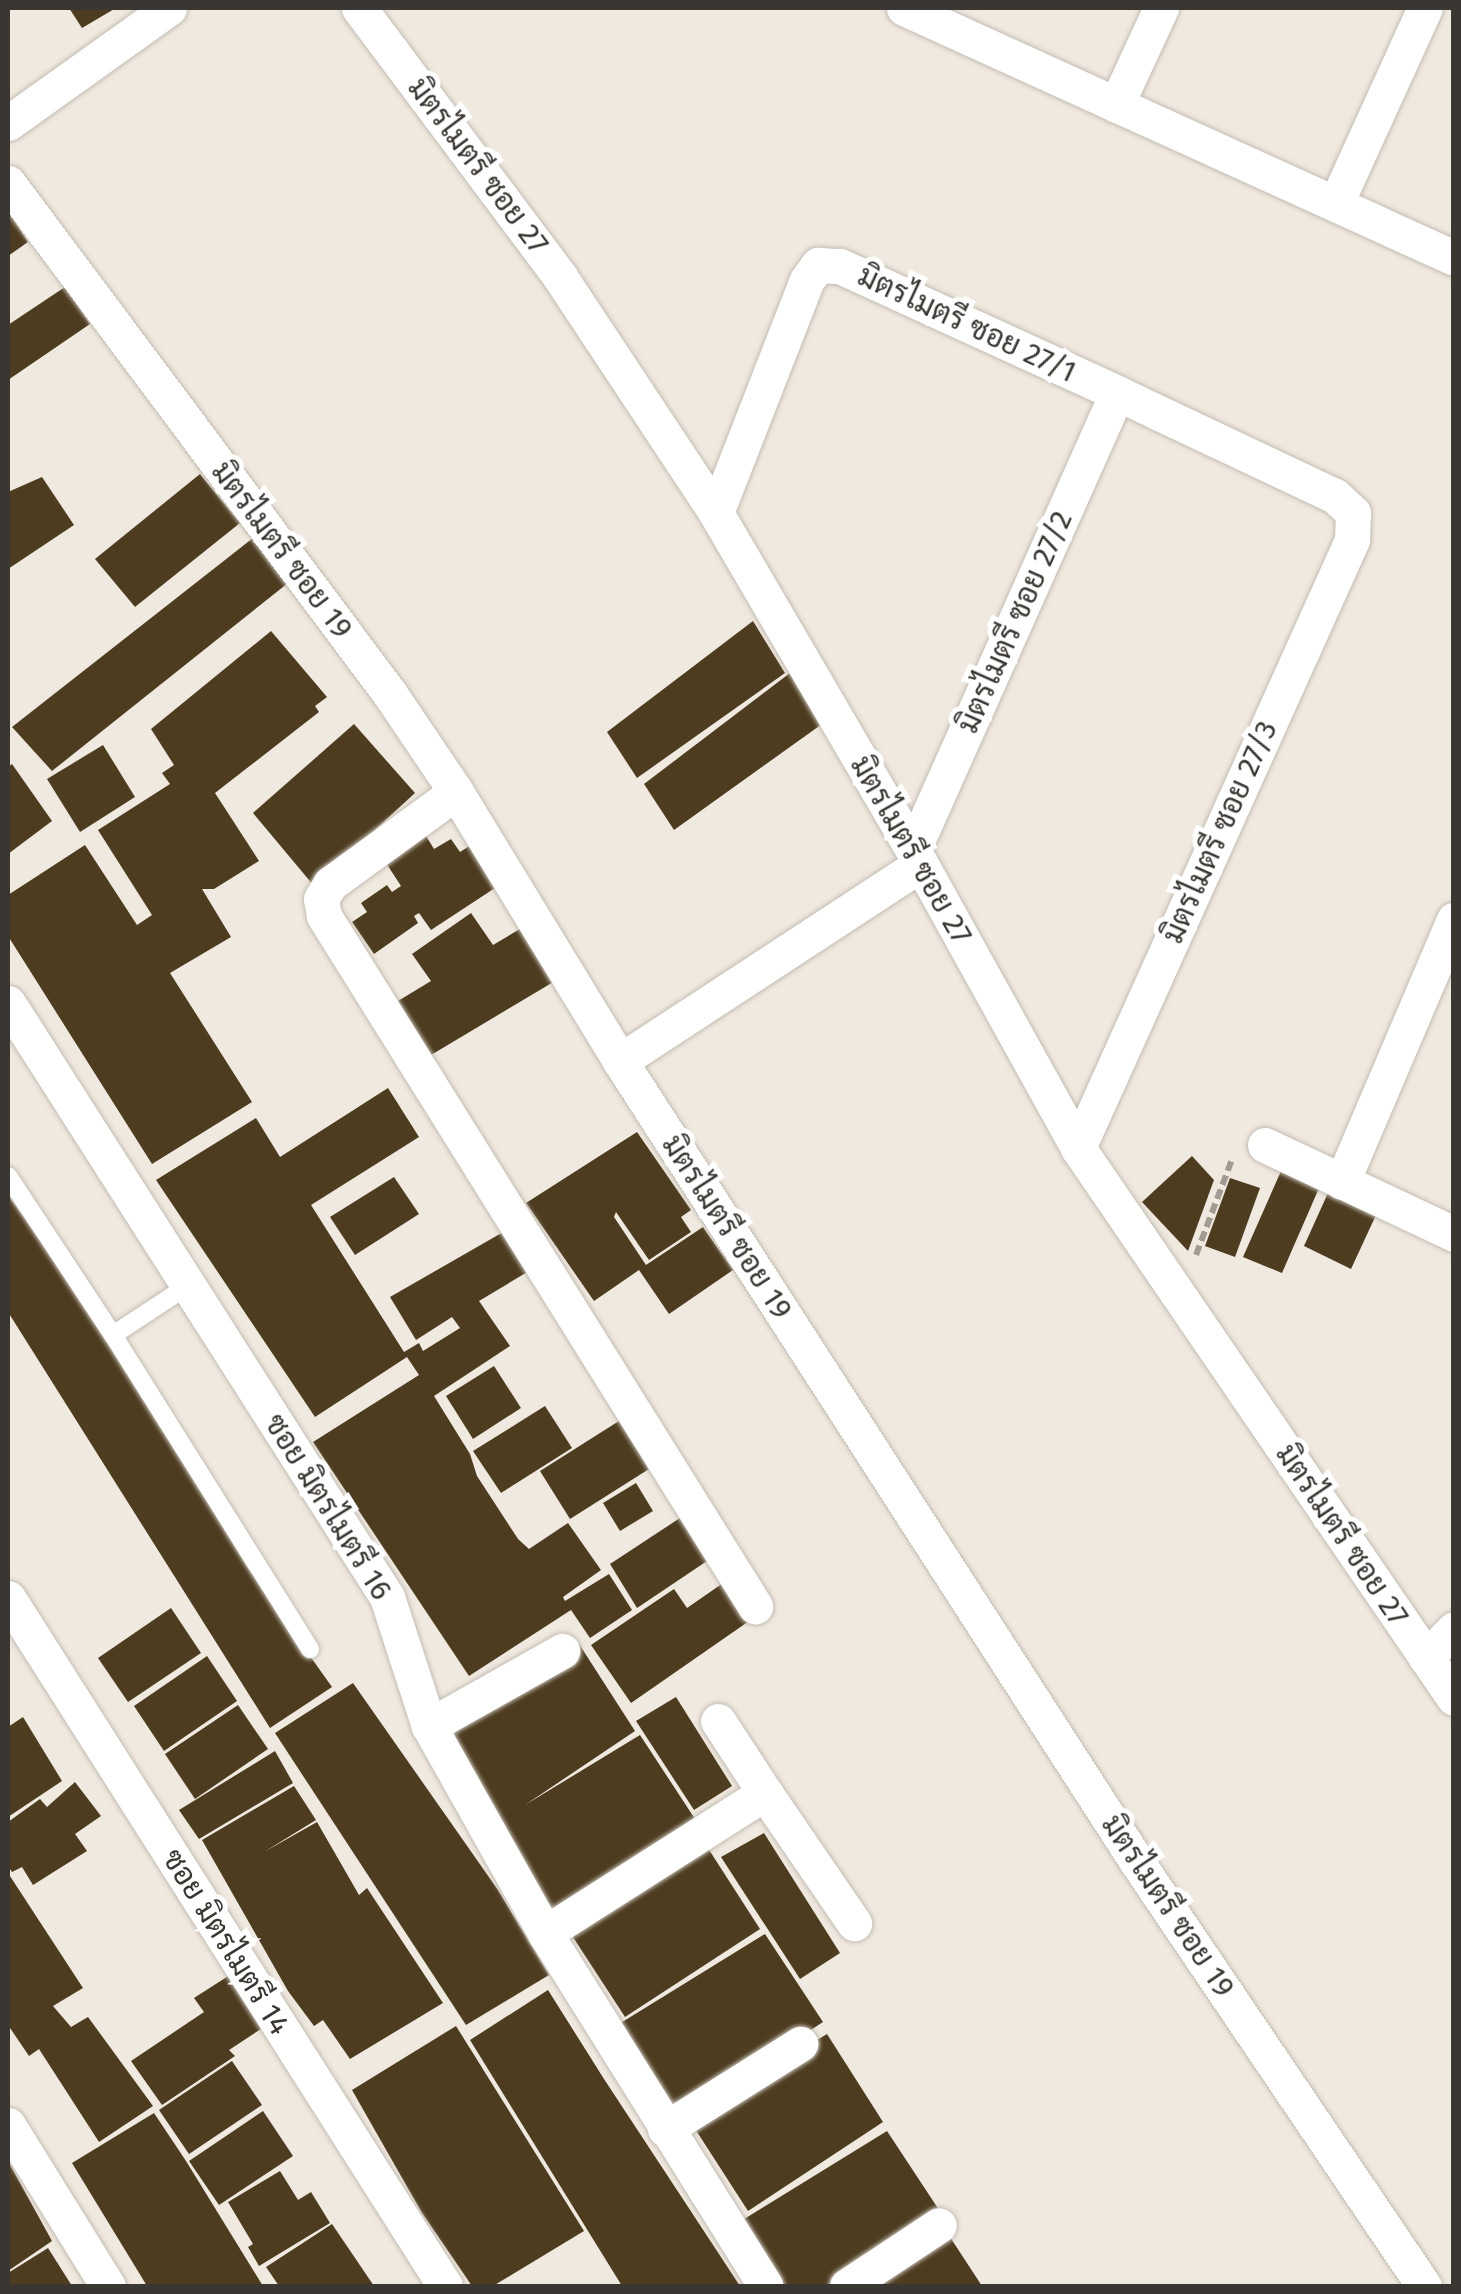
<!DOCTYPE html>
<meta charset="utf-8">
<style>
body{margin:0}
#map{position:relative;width:1461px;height:2294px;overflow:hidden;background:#f0e9df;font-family:"Fira Sans",Sarabun,sans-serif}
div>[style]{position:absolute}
.building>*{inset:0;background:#4d3c20}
.path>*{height:6px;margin-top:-3px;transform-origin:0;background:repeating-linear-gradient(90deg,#a19b94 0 10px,transparent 0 15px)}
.roads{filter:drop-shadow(0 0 2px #c3bcb2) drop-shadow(0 0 2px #c3bcb2)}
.lane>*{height:18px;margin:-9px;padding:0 9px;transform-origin:9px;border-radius:9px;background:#fff}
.street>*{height:35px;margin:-17.5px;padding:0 17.5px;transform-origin:17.5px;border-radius:17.5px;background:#fff}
span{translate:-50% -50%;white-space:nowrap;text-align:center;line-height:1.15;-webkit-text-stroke:10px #fff;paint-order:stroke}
.street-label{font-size:30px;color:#3a3733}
.frame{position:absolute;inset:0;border:10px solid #3a3733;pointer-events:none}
</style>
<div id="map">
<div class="building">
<i style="clip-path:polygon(69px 8px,116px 8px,82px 28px)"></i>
<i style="clip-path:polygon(8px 211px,28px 242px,8px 256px)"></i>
<i style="clip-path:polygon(65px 287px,90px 324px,8px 380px,8px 325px)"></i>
<i style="clip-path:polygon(200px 474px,240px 523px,135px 607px,95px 559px)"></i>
<i style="clip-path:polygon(42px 477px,74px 525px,8px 569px,8px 492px)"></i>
<i style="clip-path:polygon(253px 538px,288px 583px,52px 771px,12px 727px)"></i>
<i style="clip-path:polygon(753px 621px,785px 673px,637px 778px,607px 732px)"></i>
<i style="clip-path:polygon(271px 631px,327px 697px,315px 706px,319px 712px,215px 793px,259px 861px,214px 889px,202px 889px,231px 937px,170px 973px,252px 1102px,152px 1164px,8px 936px,8px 895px,85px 845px,137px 925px,152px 915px,98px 830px,170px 784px,162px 773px,174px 765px,151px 729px)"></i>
<i style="clip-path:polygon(790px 673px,822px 724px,674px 830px,644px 784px)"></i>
<i style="clip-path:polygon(354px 724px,415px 793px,314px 886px,253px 813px)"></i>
<i style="clip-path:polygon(103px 745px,135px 797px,80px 832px,47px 779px)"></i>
<i style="clip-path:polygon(12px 764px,52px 821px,8px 854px,8px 767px)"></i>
<i style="clip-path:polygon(426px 836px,434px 849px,451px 839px,460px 852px,471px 845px,498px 886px,431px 930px,419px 913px,414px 916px,418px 923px,374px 954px,352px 922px,367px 912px,361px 903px,387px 885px,392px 892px,401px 886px,386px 863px)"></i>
<i style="clip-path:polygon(471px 913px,493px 945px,525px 926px,560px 978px,431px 1055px,398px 1001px,431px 981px,412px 954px)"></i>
<i style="clip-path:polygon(388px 1088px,419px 1137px,311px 1205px,404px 1352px,419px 1343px,423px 1351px,460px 1328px,452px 1317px,416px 1340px,390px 1297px,505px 1231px,529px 1271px,479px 1301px,510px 1346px,434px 1396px,470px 1454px,477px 1476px,518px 1539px,529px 1549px,568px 1523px,601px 1570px,563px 1597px,565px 1601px,609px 1574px,632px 1610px,590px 1638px,571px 1610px,469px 1676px,313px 1442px,419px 1375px,407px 1357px,315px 1417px,156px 1180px,256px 1118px,280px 1157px)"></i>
<i style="clip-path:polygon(637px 1132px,691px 1210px,681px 1217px,691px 1232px,649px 1260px,616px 1212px,614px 1217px,646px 1265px,703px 1227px,733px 1270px,669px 1314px,639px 1270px,594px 1301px,526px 1203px)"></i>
<i style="clip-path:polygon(1192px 1156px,1214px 1180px,1188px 1251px,1142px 1202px)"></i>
<i style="clip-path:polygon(1285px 1162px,1323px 1179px,1282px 1273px,1243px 1257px)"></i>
<i style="clip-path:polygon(394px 1177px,419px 1214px,355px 1255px,330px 1217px)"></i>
<i style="clip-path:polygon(1230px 1178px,1260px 1188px,1235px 1257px,1205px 1246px)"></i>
<i style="clip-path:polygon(1328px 1193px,1376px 1215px,1351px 1269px,1304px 1246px)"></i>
<i style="clip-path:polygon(8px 1195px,105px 1334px,247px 1567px,332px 1687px,270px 1728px,8px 1312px)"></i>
<i style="clip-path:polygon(494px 1366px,521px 1408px,473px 1439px,446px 1396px)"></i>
<i style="clip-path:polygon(545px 1406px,572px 1448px,501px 1493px,473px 1451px)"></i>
<i style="clip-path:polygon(619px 1421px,649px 1469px,570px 1519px,540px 1471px)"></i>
<i style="clip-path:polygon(636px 1483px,653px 1511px,620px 1531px,603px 1503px)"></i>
<i style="clip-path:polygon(683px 1516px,710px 1559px,637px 1608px,610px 1564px)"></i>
<i style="clip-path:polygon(726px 1581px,752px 1619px,631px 1703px,591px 1645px,674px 1589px,687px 1608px)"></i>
<i style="clip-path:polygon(171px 1608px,201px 1653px,128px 1702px,98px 1658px)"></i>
<i style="clip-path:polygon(579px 1644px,635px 1731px,525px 1805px,640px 1735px,697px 1822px,553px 1917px,440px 1727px)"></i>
<i style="clip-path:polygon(207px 1656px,237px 1701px,164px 1751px,134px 1706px)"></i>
<i style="clip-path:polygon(353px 1683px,498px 1890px,549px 1975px,466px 2025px,275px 1733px)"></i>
<i style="clip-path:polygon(676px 1697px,732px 1786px,694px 1810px,636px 1721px)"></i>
<i style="clip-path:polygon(238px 1705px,268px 1749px,195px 1799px,165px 1754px)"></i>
<i style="clip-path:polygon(23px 1717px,62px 1781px,8px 1817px,8px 1727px)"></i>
<i style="clip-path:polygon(275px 1751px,293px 1783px,199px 1839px,179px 1810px)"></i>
<i style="clip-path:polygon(75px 1782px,101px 1816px,75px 1834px,87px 1851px,33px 1885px,22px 1867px,12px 1872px,8px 1866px,8px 1822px,40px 1799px,47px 1807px)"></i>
<i style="clip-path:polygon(294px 1786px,316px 1820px,264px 1852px,317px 1822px,359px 1895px,367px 1888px,443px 2003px,350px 2059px,323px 2020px,314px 2026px,288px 1991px,202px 1840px)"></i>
<i style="clip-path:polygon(764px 1833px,840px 1953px,800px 1979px,721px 1857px)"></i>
<i style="clip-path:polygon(704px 1842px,760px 1929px,625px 2017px,565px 1925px)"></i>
<i style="clip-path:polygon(8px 1873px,83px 1988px,53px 2006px,71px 2027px,88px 2017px,153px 2106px,99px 2142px,39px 2049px,29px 2056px,8px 2025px)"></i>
<i style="clip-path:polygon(765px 1934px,823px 2022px,679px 2116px,619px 2024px)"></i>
<i style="clip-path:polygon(233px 1973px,267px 2025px,229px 2050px,235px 2056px,162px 2105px,131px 2061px,204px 2012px,194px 1998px)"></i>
<i style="clip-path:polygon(548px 1990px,604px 2079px,740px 2286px,622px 2286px,470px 2040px)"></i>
<i style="clip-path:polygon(456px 2026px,584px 2231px,493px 2286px,472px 2286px,422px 2213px,352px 2090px)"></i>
<i style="clip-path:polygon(827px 2034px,883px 2122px,748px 2211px,688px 2118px)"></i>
<i style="clip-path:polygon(232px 2061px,262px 2105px,189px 2154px,159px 2110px)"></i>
<i style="clip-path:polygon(263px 2111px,293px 2156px,219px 2205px,189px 2161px)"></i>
<i style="clip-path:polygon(154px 2113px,186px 2161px,263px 2286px,147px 2286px,72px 2163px)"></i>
<i style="clip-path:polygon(887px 2131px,945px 2219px,842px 2286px,784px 2286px,741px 2221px)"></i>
<i style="clip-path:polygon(8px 2161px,52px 2241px,8px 2271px)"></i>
<i style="clip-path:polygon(280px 2171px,298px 2200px,311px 2192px,330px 2223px,259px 2266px,248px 2247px,253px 2244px,228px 2202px)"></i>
<i style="clip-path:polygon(332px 2224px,374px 2286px,279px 2286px,266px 2267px)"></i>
<i style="clip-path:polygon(946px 2231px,982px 2286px,852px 2286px)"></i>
<i style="clip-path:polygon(48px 2248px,72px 2286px,8px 2286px,8px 2273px)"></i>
</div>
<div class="path">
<i style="left:1196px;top:1255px;width:103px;rotate:-69.4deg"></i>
</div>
<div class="roads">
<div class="lane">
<i style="left:8px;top:1176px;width:191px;rotate:56.6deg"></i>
<i style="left:113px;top:1335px;width:91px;rotate:-33.3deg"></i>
<i style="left:113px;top:1335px;width:371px;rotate:57.9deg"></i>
</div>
<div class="street">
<i style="left:359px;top:8px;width:336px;rotate:53.2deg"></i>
<i style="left:560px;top:277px;width:283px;rotate:56.5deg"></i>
<i style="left:716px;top:513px;width:390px;rotate:59.7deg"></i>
<i style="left:913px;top:850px;width:341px;rotate:61deg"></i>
<i style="left:1078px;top:1148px;width:666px;rotate:55.64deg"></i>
<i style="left:904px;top:8px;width:604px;rotate:24.44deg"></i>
<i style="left:1116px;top:105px;width:107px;rotate:-65.1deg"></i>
<i style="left:8px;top:123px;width:198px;rotate:-35.5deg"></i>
<i style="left:8px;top:183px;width:638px;rotate:53.22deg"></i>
<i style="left:390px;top:694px;width:118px;rotate:56deg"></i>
<i style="left:456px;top:792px;width:315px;rotate:58.6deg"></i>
<i style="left:620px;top:1061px;width:953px;rotate:57.16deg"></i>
<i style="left:1137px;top:1862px;width:512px;rotate:55.91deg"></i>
<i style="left:1336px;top:203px;width:214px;rotate:-65.5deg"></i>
<i style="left:716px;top:513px;width:250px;rotate:-68.7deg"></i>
<i style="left:807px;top:280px;width:19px;rotate:-54deg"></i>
<i style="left:818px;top:265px;width:22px;rotate:3deg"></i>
<i style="left:840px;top:266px;width:305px;rotate:24.6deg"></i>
<i style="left:1117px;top:393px;width:241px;rotate:25.3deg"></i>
<i style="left:1335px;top:496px;width:25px;rotate:43deg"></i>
<i style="left:1353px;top:513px;width:27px;rotate:92deg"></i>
<i style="left:1352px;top:540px;width:667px;rotate:114.26deg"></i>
<i style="left:456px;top:792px;width:156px;rotate:143.9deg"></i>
<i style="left:330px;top:884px;width:17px;rotate:121deg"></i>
<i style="left:321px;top:899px;width:17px;rotate:80deg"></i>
<i style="left:324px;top:916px;width:814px;rotate:58.01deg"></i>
<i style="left:913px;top:850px;width:500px;rotate:-65.94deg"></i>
<i style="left:8px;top:1003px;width:705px;rotate:57.46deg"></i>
<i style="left:387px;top:1597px;width:136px;rotate:72deg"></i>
<i style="left:429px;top:1726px;width:237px;rotate:60.7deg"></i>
<i style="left:545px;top:1933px;width:416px;rotate:58deg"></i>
<i style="left:620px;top:1061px;width:358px;rotate:-33.2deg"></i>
<i style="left:1265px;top:1145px;width:209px;rotate:25.2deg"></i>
<i style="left:1342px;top:1182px;width:285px;rotate:-66.9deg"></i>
<i style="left:8px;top:1598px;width:815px;rotate:57.58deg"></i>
<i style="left:1426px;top:1658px;width:40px;rotate:-46deg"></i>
<i style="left:429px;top:1726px;width:153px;rotate:-29.4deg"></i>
<i style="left:765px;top:1793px;width:158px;rotate:55.6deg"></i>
<i style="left:545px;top:1933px;width:261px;rotate:-32.5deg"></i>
<i style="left:765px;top:1793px;width:86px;rotate:-123.1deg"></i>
<i style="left:8px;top:2125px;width:190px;rotate:58.2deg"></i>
<i style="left:665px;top:2129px;width:160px;rotate:-32.2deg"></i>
<i style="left:847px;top:2286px;width:110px;rotate:-33.5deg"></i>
</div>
</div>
<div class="street-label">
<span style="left:478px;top:166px;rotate:53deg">มิตรไมตรี ซอย 27</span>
<span style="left:967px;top:324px;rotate:25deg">มิตรไมตรี ซอย 27/1</span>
<span style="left:282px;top:550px;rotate:53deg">มิตรไมตรี ซอย 19</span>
<span style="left:1015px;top:622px;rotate:-66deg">มิตรไมตรี ซอย 27/2</span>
<span style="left:1220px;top:832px;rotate:-66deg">มิตรไมตรี ซอย 27/3</span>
<span style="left:911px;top:850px;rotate:60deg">มิตรไมตรี ซอย 27</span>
<span style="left:727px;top:1227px;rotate:57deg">มิตรไมตรี ซอย 19</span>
<span style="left:328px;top:1507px;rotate:58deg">ซอย มิตรไมตรี 16</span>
<span style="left:1342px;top:1535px;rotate:56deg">มิตรไมตรี ซอย 27</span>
<span style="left:1168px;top:1906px;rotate:56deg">มิตรไมตรี ซอย 19</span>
<span style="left:226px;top:1942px;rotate:58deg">ซอย มิตรไมตรี 14</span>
</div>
<div class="frame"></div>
</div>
